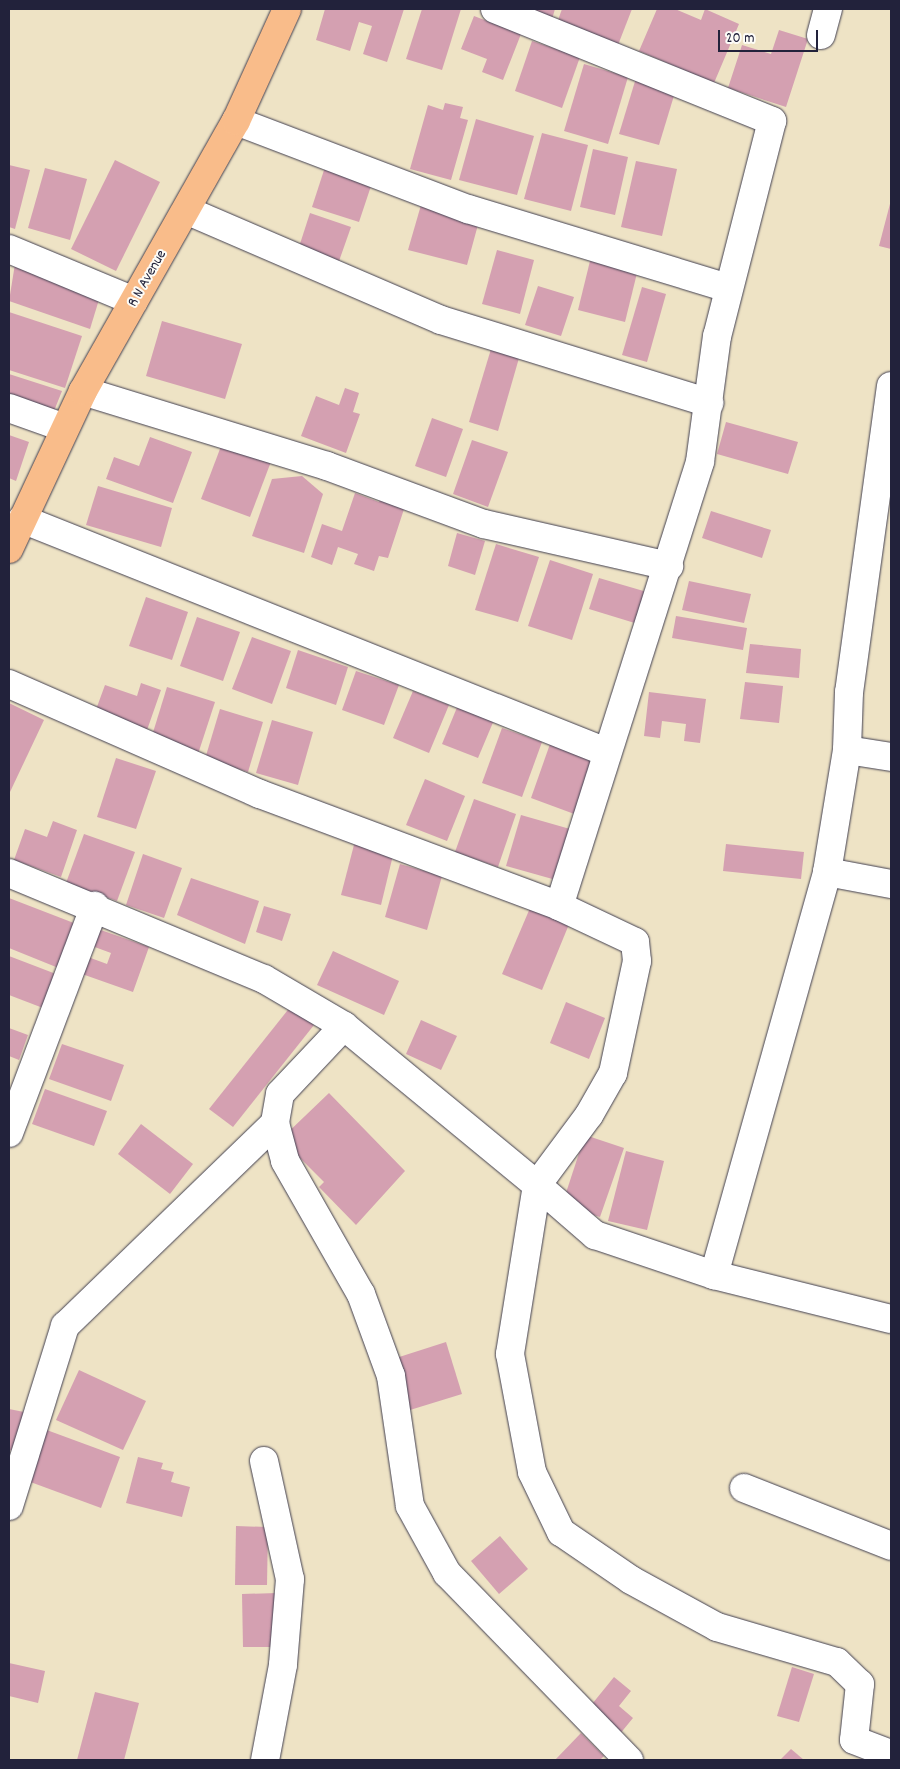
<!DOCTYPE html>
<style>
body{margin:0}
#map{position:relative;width:900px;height:1769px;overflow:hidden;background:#eee3c5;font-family:Dekko,sans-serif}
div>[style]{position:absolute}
.building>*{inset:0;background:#d4a0b1}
.roads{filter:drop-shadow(0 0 1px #413f50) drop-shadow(0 0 1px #413f50)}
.minor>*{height:28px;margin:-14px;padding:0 14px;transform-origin:14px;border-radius:14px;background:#fff}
.tertiary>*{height:28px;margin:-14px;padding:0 14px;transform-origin:14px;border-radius:14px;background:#fff}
.primary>*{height:28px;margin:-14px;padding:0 14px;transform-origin:14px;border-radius:14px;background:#f9bc8a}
span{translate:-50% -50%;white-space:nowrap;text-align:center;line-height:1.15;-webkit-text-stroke:4px #fdfcf7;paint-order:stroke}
.street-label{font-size:15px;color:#22223b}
.frame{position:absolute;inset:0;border:10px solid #22223b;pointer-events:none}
.scale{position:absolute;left:718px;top:30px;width:100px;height:22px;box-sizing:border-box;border:2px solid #22223b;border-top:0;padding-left:6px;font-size:15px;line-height:18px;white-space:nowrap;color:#22223b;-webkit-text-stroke:4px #fdfcf7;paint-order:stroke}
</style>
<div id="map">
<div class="building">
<i style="clip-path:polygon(325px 9px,404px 9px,387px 62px,363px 54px,372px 26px,359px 22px,350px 51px,316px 40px)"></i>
<i style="clip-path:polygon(422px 9px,461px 9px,442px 70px,406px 59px)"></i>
<i style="clip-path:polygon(525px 9px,555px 9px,552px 19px)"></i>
<i style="clip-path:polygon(562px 9px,632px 9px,618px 45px,557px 23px)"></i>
<i style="clip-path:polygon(657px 9px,675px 9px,701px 20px,705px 9px,739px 24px,714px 83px,639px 51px)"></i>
<i style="clip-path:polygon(474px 16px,521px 34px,503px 80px,482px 72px,487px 59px,461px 49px)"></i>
<i style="clip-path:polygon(779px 30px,808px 39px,786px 107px,728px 88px,742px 45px,771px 54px)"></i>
<i style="clip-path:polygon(532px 41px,580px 57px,562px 108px,515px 91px)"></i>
<i style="clip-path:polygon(584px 64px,628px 77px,608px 144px,564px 131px)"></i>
<i style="clip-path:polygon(636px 78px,676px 89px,659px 145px,619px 134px)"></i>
<i style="clip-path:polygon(445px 103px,463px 107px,460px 118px,468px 120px,451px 180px,410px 169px,428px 105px,443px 110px)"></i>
<i style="clip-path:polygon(476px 119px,534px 136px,517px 195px,459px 180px)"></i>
<i style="clip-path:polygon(542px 133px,588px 145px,571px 211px,524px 199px)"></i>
<i style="clip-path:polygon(593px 149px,628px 157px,615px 215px,580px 207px)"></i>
<i style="clip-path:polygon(115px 160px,160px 182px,116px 271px,71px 249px)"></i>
<i style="clip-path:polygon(636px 161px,677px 169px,662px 236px,621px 227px)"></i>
<i style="clip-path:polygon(326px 164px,373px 180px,359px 222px,312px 207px)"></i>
<i style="clip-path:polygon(9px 165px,30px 170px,15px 229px,9px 227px)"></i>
<i style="clip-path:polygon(45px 168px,87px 179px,70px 240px,28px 228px)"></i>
<i style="clip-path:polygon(891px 200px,891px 249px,879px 246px)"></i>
<i style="clip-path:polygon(421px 205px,479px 221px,467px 265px,408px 250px)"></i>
<i style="clip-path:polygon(310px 213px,351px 227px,338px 264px,298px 250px)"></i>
<i style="clip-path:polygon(497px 250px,534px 260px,520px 314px,482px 304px)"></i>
<i style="clip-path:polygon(590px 261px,637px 273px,625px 322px,578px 310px)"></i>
<i style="clip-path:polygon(15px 264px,101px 293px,90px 329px,9px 301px)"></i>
<i style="clip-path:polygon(538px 286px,574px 297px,561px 336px,525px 325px)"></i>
<i style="clip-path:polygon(642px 287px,666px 294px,647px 362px,622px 355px)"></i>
<i style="clip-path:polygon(9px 312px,82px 336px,65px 388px,9px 370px)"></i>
<i style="clip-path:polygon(162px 321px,242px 344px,225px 399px,146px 376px)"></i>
<i style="clip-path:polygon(491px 349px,519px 358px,498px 431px,469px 422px)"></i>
<i style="clip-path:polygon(9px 374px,62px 391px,54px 411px,9px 397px)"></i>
<i style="clip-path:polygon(345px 388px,359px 393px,353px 412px,360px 414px,346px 453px,301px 436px,316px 396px,339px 405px)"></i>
<i style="clip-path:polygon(432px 418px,463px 429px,446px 477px,415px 466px)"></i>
<i style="clip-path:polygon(726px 422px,798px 442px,788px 474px,717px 454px)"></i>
<i style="clip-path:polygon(9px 435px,29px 442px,16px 481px,9px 478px)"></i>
<i style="clip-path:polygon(150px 437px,192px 452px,173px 503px,106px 479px,114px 457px,139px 466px)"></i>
<i style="clip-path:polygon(472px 440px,508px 452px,488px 507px,453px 494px)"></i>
<i style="clip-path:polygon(223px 441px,272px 459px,250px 517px,201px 499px)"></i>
<i style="clip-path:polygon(302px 476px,323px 494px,304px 553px,252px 536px,272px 479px)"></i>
<i style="clip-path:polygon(98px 486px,172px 508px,161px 547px,86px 525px)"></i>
<i style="clip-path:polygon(355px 493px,379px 502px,381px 495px,406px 503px,388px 558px,379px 556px,374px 571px,354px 564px,358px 554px,338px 547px,332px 565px,311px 557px,322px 524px,342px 531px)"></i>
<i style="clip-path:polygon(711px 511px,771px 530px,762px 558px,702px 538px)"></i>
<i style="clip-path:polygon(457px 533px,485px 541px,475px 575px,448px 566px)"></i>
<i style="clip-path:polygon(496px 544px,539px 557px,518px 622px,475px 610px)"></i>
<i style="clip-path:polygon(550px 560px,593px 574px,572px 640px,528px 626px)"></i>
<i style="clip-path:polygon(599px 578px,647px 592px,638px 624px,589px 609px)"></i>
<i style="clip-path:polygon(689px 581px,751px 594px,744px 623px,682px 610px)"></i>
<i style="clip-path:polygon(146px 597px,188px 612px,172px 660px,129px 646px)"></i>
<i style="clip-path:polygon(676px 616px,747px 628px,743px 650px,672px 638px)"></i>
<i style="clip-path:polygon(197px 617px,240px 632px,223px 681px,180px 666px)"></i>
<i style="clip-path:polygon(252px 637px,291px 651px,272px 704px,232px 689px)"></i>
<i style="clip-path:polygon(750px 644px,801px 649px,799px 678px,746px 673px)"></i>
<i style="clip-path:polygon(298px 650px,348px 667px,336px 705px,286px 688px)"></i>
<i style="clip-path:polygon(356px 671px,399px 685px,384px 725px,342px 710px)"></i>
<i style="clip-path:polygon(745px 682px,783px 686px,779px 723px,740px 719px)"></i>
<i style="clip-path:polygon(141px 683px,161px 690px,146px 733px,94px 715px,105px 685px,137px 696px)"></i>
<i style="clip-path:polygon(167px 687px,215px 702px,198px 754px,151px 739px)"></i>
<i style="clip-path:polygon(413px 691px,449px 705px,429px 753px,393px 738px)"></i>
<i style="clip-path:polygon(649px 692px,706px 699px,700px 743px,684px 741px,686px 724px,662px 721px,660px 738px,644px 736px)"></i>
<i style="clip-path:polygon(9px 703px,44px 720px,10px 792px,9px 792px)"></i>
<i style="clip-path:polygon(458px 705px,494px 720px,478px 758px,442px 744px)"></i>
<i style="clip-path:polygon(220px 709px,263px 722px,248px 772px,205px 759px)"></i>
<i style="clip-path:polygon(272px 720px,313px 732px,298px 785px,256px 773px)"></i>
<i style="clip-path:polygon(502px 728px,542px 742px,522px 797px,482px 783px)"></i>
<i style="clip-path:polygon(550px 744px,596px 761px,577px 815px,531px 798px)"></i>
<i style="clip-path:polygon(116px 758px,156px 771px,136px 829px,97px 817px)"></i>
<i style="clip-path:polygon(425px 779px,465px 796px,447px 841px,406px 825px)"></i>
<i style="clip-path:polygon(474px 799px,516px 814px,498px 867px,455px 852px)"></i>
<i style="clip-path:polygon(521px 815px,570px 829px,556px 880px,506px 866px)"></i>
<i style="clip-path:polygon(53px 821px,77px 830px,61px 877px,14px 860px,25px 829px,47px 837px)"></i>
<i style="clip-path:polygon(84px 834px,135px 852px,117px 901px,66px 883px)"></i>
<i style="clip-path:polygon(355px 841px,394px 851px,381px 905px,341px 895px)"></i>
<i style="clip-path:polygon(726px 844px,804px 852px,801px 879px,723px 871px)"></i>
<i style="clip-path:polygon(143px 854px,182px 868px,164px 918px,126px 905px)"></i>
<i style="clip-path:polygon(400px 864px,442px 876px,427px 930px,385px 917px)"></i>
<i style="clip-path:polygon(191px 878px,259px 901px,245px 944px,177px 915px)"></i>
<i style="clip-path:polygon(9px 898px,79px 925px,61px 969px,9px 948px)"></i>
<i style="clip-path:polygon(533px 901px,572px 917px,542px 990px,502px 974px)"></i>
<i style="clip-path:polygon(264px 906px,291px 914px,282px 941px,256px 932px)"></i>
<i style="clip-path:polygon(98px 929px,149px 947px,133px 992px,82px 974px,88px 957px,107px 964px,111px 953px,92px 946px)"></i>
<i style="clip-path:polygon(333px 951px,399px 981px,384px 1015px,317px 985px)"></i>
<i style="clip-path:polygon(9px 956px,56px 974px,43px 1008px,9px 995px)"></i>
<i style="clip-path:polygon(566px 1002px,605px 1018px,589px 1059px,550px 1043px)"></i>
<i style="clip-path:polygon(291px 1006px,314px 1025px,233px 1127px,209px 1109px)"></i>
<i style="clip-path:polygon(421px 1020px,457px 1036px,441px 1070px,406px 1054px)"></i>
<i style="clip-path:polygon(9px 1028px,28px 1035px,19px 1060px,9px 1056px)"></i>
<i style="clip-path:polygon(62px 1044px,124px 1065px,111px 1101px,49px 1079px)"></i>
<i style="clip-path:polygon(45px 1089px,107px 1111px,94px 1146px,32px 1124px)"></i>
<i style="clip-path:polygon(329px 1093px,405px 1171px,356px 1225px,319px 1187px,324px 1182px,281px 1139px)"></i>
<i style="clip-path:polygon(141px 1124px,193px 1164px,170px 1194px,118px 1154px)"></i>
<i style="clip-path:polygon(585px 1135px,624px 1148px,600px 1217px,562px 1205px)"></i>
<i style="clip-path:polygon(626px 1151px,664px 1161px,647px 1230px,608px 1221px)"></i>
<i style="clip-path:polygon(446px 1342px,462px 1394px,410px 1410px,393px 1359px)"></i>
<i style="clip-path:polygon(79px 1370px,146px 1401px,123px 1450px,56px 1420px)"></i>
<i style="clip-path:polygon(9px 1409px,24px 1412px,17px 1451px,9px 1450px)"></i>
<i style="clip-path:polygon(44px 1429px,120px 1457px,101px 1508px,25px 1480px)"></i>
<i style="clip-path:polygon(138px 1457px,163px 1463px,161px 1469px,174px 1472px,171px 1482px,190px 1487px,182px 1517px,126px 1503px)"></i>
<i style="clip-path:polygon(236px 1526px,268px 1527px,267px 1585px,235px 1585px)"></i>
<i style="clip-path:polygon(500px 1536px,528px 1569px,499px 1594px,471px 1561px)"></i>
<i style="clip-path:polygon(277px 1593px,278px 1647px,243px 1647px,242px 1594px)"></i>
<i style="clip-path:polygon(9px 1663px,45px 1671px,38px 1703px,9px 1696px)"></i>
<i style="clip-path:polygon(792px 1667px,814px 1674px,799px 1722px,777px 1716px)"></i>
<i style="clip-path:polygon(614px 1677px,631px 1691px,619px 1706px,633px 1718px,619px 1735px,588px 1709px)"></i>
<i style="clip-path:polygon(95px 1692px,139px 1703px,124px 1760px,77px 1760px)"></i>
<i style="clip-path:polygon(581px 1733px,604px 1756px,600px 1760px,555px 1760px)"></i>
<i style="clip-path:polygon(791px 1749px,804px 1760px,780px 1760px)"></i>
</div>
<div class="roads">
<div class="minor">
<i style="left:495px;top:9px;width:299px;rotate:22deg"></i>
<i style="left:772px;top:121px;width:222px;rotate:104.3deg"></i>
<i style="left:717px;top:336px;width:127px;rotate:97.7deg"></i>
<i style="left:700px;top:462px;width:466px;rotate:107.6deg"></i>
<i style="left:821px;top:35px;width:27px;rotate:-75deg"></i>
<i style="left:236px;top:121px;width:248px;rotate:20.8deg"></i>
<i style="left:468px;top:209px;width:272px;rotate:16.9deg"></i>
<i style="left:188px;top:211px;width:275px;rotate:23.3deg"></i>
<i style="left:441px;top:320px;width:281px;rotate:17.2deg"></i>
<i style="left:9px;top:249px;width:135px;rotate:22.6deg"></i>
<i style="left:891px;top:386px;width:309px;rotate:97.8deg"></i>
<i style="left:849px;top:692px;width:58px;rotate:92deg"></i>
<i style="left:847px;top:750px;width:124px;rotate:99.3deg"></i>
<i style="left:827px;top:872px;width:65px;rotate:10.6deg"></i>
<i style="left:83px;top:391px;width:255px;rotate:17.1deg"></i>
<i style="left:327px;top:466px;width:167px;rotate:20.3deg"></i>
<i style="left:484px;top:524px;width:190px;rotate:12.8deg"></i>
<i style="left:9px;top:408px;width:59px;rotate:19.7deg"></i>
<i style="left:22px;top:519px;width:629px;rotate:21.75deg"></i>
<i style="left:9px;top:684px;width:274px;rotate:23.7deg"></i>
<i style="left:260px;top:794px;width:319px;rotate:20.5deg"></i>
<i style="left:559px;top:906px;width:84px;rotate:25.3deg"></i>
<i style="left:635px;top:942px;width:19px;rotate:84deg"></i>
<i style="left:637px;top:961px;width:115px;rotate:102.1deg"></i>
<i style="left:613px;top:1073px;width:48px;rotate:119.7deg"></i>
<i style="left:589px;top:1115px;width:87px;rotate:126.6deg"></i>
<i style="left:537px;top:1185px;width:77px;rotate:40.8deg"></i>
<i style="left:595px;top:1235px;width:126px;rotate:18.6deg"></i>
<i style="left:714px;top:1275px;width:182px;rotate:14deg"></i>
<i style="left:847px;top:750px;width:45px;rotate:9deg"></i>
<i style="left:344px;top:1026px;width:93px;rotate:133.3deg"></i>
<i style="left:280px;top:1094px;width:29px;rotate:100deg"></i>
<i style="left:275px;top:1123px;width:39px;rotate:75deg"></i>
<i style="left:285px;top:1161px;width:153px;rotate:60.3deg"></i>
<i style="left:361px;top:1294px;width:87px;rotate:69.9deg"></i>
<i style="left:391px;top:1376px;width:131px;rotate:81.7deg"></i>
<i style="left:410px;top:1506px;width:77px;rotate:61.1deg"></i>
<i style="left:447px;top:1573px;width:261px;rotate:45.8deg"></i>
<i style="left:9px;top:1133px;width:243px;rotate:-69.3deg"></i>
<i style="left:714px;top:1275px;width:419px;rotate:-74.3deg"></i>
<i style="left:264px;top:1461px;width:121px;rotate:77.6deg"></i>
<i style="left:290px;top:1579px;width:86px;rotate:94.7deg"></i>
<i style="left:283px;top:1665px;width:97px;rotate:100.7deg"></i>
<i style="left:744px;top:1488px;width:158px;rotate:21.5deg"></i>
<i style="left:9px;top:1506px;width:189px;rotate:-72.7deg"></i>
<i style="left:65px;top:1326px;width:292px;rotate:-44deg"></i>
</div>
<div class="tertiary">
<i style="left:9px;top:873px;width:276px;rotate:22.6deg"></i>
<i style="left:264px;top:979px;width:93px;rotate:30.4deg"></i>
<i style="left:344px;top:1026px;width:250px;rotate:39.5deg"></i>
<i style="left:537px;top:1185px;width:171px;rotate:99.1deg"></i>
<i style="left:510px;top:1354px;width:120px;rotate:79.4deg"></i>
<i style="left:532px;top:1472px;width:67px;rotate:64.2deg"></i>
<i style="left:561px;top:1532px;width:85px;rotate:34.4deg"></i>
<i style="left:631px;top:1580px;width:98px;rotate:28.7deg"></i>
<i style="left:717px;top:1627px;width:125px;rotate:16.3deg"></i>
<i style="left:837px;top:1662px;width:32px;rotate:44deg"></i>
<i style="left:860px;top:1684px;width:56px;rotate:96.1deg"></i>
<i style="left:854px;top:1740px;width:40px;rotate:21deg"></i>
</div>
<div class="primary">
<i style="left:9px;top:549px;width:174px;rotate:-64.9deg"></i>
<i style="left:83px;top:391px;width:310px;rotate:-60.5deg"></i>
<i style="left:236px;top:121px;width:123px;rotate:-65.5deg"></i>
</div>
</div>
<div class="street-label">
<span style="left:148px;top:279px;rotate:-60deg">R N Avenue</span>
</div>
<div class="frame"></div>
<div class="scale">20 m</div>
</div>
